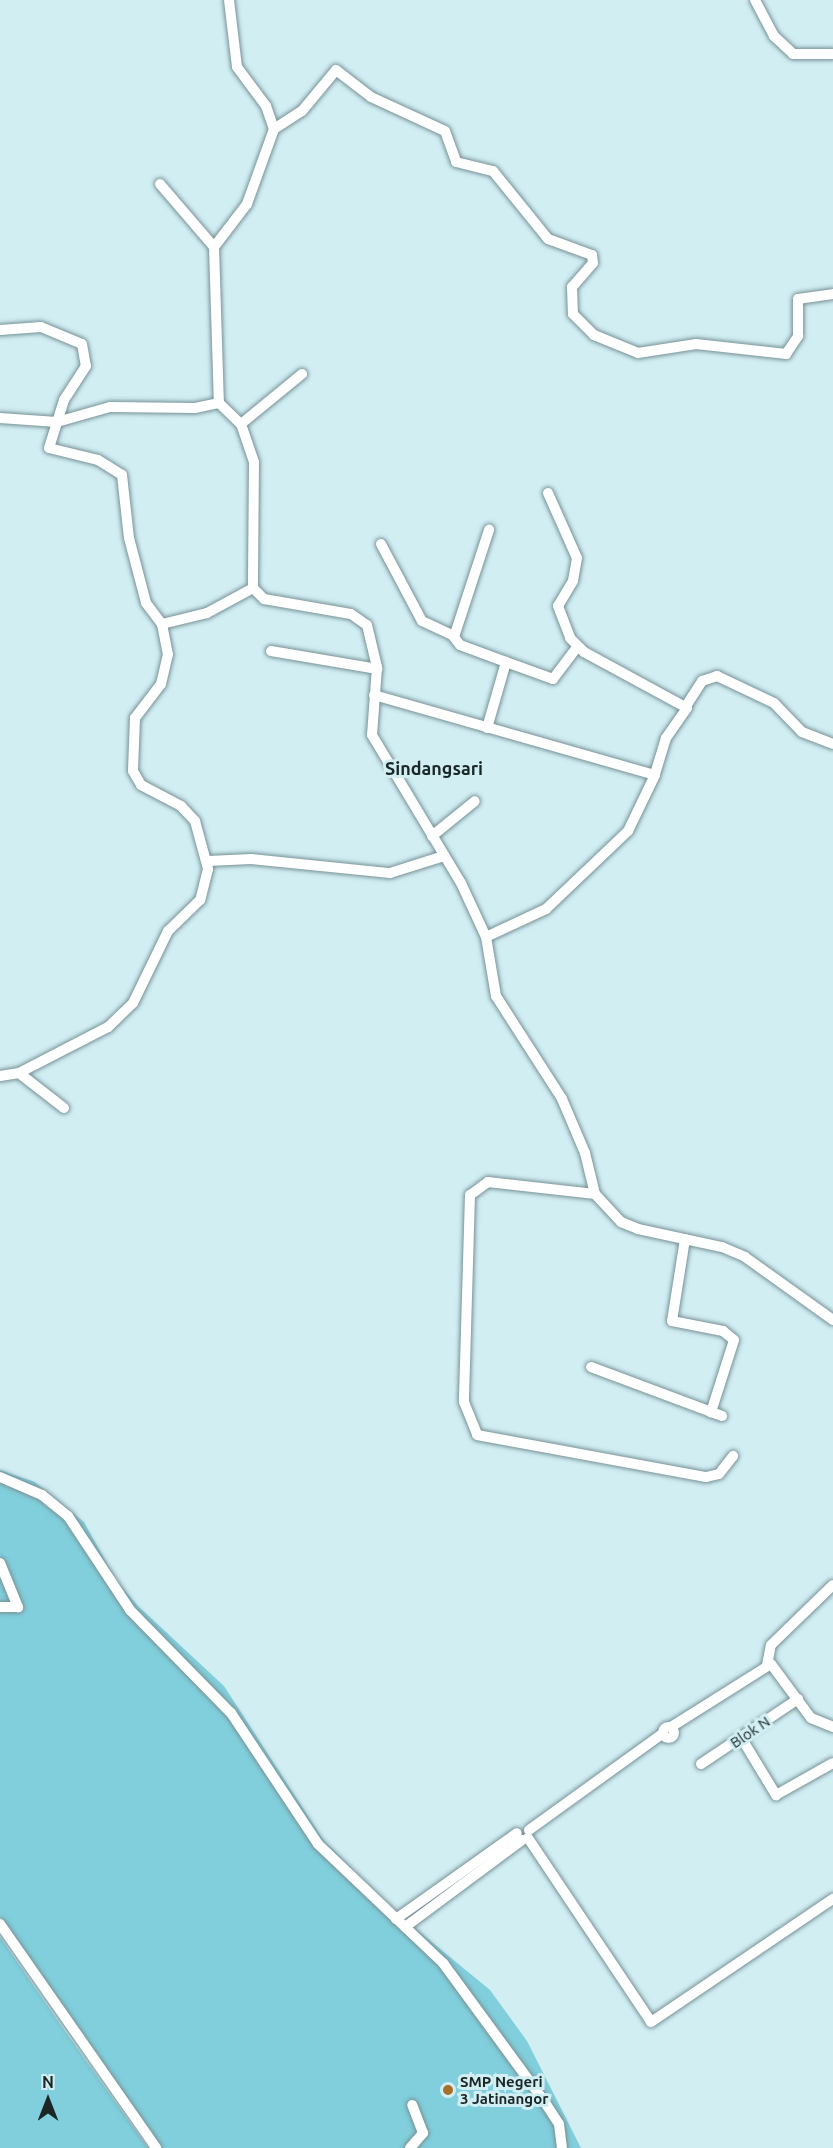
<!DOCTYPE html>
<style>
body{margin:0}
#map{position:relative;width:833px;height:2148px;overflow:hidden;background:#d1eef3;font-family:Ubuntu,sans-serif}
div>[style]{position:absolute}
.green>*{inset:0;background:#81cfdc}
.roads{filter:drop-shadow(0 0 2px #779297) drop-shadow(0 0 2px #779297)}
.minor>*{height:10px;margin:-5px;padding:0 5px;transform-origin:5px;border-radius:5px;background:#fff}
.minor>.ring{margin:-5px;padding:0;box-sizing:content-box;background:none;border:10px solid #fff;border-radius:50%}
.dots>*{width:16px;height:16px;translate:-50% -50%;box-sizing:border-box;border:3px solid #d1eef3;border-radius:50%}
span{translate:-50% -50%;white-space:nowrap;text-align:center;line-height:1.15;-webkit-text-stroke:6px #d1eef3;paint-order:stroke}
.street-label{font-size:15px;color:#1b2627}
.poi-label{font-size:15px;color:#1b2627;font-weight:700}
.left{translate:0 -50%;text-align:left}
.quarter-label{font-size:18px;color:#1b2627;font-weight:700}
.north{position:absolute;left:18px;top:2070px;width:60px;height:60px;-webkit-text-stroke:4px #d1eef3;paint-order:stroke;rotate:0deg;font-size:16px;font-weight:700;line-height:24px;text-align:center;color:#1b2627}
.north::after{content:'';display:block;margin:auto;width:21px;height:27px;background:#1b2627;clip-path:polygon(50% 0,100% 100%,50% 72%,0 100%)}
</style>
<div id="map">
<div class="green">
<i style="clip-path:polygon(0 1470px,35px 1482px,84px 1522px,116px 1580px,138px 1606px,224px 1686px,324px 1841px,400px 1916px,490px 1990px,527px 2041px,581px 2148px,162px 2148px,0 1917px)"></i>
<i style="clip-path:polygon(0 1937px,67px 2034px,148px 2148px,0 2148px)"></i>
</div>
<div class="roads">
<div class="minor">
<i style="left:229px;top:0;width:67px;rotate:83.2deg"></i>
<i style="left:237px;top:67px;width:49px;rotate:53.4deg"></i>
<i style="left:266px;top:106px;width:24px;rotate:71deg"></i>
<i style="left:274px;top:129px;width:80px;rotate:109.8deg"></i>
<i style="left:247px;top:204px;width:54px;rotate:127.5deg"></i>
<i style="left:214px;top:247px;width:156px;rotate:88.2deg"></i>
<i style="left:219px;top:403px;width:30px;rotate:44deg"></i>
<i style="left:241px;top:424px;width:40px;rotate:71.1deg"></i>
<i style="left:254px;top:462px;width:126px;rotate:90.5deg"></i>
<i style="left:253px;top:588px;width:16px;rotate:45deg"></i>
<i style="left:264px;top:599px;width:88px;rotate:9.8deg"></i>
<i style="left:351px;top:614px;width:19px;rotate:35deg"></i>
<i style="left:367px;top:625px;width:43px;rotate:76.6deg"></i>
<i style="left:377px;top:667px;width:68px;rotate:94.2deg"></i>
<i style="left:372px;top:735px;width:173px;rotate:59deg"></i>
<i style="left:461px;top:883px;width:60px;rotate:65.2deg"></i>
<i style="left:486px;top:937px;width:60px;rotate:80.4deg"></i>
<i style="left:496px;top:996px;width:122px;rotate:57.3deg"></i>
<i style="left:562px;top:1099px;width:59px;rotate:66.9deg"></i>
<i style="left:585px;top:1153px;width:42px;rotate:76.3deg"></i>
<i style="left:595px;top:1194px;width:38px;rotate:47deg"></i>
<i style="left:621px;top:1222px;width:18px;rotate:22deg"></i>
<i style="left:638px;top:1229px;width:86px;rotate:12.1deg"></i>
<i style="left:722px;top:1247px;width:25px;rotate:23deg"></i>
<i style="left:745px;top:1257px;width:108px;rotate:35.6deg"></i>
<i style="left:755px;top:0;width:41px;rotate:62.2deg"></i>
<i style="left:774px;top:36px;width:26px;rotate:43deg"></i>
<i style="left:793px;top:54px;width:40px"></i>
<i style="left:274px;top:129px;width:33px;rotate:-33deg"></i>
<i style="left:302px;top:111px;width:53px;rotate:-50.3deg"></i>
<i style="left:336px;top:70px;width:44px;rotate:37.6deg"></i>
<i style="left:371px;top:97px;width:81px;rotate:24.7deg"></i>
<i style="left:445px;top:131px;width:33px;rotate:70deg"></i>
<i style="left:456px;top:162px;width:38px;rotate:14deg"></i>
<i style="left:493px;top:171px;width:87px;rotate:51deg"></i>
<i style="left:548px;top:239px;width:47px;rotate:20deg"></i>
<i style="left:592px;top:255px;width:8px;rotate:83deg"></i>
<i style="left:593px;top:263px;width:32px;rotate:131deg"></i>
<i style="left:572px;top:287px;width:27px;rotate:88deg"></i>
<i style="left:573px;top:314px;width:30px;rotate:45deg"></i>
<i style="left:594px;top:335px;width:48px;rotate:22.2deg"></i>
<i style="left:638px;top:353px;width:59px;rotate:-8.8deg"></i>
<i style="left:696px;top:344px;width:91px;rotate:6.3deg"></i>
<i style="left:786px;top:354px;width:22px;rotate:-56deg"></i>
<i style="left:798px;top:336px;width:37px;rotate:-90deg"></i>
<i style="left:798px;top:299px;width:35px;rotate:-8deg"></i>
<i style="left:160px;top:184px;width:83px;rotate:49.4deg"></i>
<i style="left:0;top:330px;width:41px;rotate:-4.2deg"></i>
<i style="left:41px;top:327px;width:44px;rotate:22.5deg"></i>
<i style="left:82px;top:344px;width:22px;rotate:80deg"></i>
<i style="left:86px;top:366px;width:40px;rotate:122.9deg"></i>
<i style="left:64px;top:400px;width:50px;rotate:107.4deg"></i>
<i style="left:49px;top:448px;width:50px;rotate:13.8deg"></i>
<i style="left:98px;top:460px;width:28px;rotate:32deg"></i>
<i style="left:122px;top:475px;width:63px;rotate:83.7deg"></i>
<i style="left:129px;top:538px;width:67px;rotate:75.3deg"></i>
<i style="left:146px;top:603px;width:26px;rotate:53deg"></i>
<i style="left:162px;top:624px;width:31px;rotate:79deg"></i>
<i style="left:168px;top:654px;width:31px;rotate:103deg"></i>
<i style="left:161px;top:684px;width:43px;rotate:127.4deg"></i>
<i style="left:135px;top:718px;width:53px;rotate:92.2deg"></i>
<i style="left:133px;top:771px;width:16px;rotate:60deg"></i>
<i style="left:141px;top:785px;width:45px;rotate:27.7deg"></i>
<i style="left:181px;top:806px;width:21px;rotate:47deg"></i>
<i style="left:195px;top:821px;width:50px;rotate:74.8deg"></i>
<i style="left:208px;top:869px;width:32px;rotate:104deg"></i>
<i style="left:200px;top:900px;width:45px;rotate:135.9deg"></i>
<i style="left:168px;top:931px;width:80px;rotate:115.9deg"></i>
<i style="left:133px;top:1003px;width:35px;rotate:136deg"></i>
<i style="left:108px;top:1027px;width:100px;rotate:152.7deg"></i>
<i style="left:19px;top:1073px;width:19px;rotate:171deg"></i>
<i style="left:0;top:418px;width:57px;rotate:4deg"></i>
<i style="left:57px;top:422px;width:55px;rotate:-15.8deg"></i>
<i style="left:110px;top:407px;width:85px;rotate:0.7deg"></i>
<i style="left:195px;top:408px;width:25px;rotate:-12deg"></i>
<i style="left:241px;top:424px;width:79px;rotate:-39.3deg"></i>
<i style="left:548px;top:493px;width:71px;rotate:66deg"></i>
<i style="left:577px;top:558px;width:23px;rotate:100deg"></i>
<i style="left:573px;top:581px;width:29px;rotate:121deg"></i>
<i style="left:558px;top:606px;width:34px;rotate:69deg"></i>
<i style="left:570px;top:638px;width:20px;rotate:45deg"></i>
<i style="left:584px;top:652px;width:117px;rotate:28.5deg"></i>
<i style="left:687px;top:708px;width:37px;rotate:125deg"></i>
<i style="left:666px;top:738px;width:39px;rotate:107deg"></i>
<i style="left:381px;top:544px;width:87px;rotate:62deg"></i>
<i style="left:422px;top:621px;width:35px;rotate:25deg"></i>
<i style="left:162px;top:624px;width:46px;rotate:-13.7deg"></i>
<i style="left:207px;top:613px;width:52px;rotate:-28.5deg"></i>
<i style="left:271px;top:651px;width:108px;rotate:9.6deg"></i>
<i style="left:506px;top:662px;width:50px;rotate:19.9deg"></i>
<i style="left:553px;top:679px;width:41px;rotate:-52.9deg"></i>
<i style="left:374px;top:695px;width:292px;rotate:15.9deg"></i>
<i style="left:655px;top:775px;width:62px;rotate:115.7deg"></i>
<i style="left:628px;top:831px;width:113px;rotate:136.4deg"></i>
<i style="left:546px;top:909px;width:66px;rotate:155deg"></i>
<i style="left:686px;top:706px;width:30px;rotate:-57deg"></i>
<i style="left:702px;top:681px;width:16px;rotate:-18deg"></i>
<i style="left:717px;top:676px;width:63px;rotate:25.3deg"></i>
<i style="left:774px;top:703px;width:40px;rotate:46deg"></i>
<i style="left:802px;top:732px;width:33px;rotate:21deg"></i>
<i style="left:487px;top:728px;width:69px;rotate:-73.9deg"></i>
<i style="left:506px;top:662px;width:49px;rotate:-159.7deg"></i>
<i style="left:460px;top:645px;width:10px;rotate:-127deg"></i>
<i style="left:454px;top:637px;width:113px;rotate:-71.9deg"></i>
<i style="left:432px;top:836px;width:55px;rotate:-39.1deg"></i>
<i style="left:208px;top:861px;width:43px;rotate:-2.7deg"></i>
<i style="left:251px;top:859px;width:140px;rotate:5.8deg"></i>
<i style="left:390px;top:873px;width:57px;rotate:-17.5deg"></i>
<i style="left:19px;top:1073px;width:57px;rotate:37.9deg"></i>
<i style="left:595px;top:1194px;width:108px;rotate:-173.6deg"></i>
<i style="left:488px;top:1182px;width:22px;rotate:144deg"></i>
<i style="left:470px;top:1195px;width:207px;rotate:91.7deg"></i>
<i style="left:464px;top:1402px;width:35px;rotate:68deg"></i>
<i style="left:477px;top:1435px;width:233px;rotate:10.4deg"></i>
<i style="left:706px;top:1477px;width:13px;rotate:-13deg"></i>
<i style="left:719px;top:1474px;width:23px;rotate:-52deg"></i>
<i style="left:685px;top:1239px;width:83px;rotate:99deg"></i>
<i style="left:672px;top:1321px;width:52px;rotate:11.1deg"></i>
<i style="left:723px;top:1331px;width:14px;rotate:39deg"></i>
<i style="left:734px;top:1340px;width:76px;rotate:107.7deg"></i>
<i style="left:591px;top:1367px;width:140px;rotate:20.5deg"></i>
<i style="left:0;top:1477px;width:46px;rotate:23.2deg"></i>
<i style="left:42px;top:1495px;width:33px;rotate:39deg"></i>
<i style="left:68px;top:1516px;width:113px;rotate:56.6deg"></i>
<i style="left:130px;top:1610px;width:144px;rotate:45.6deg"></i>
<i style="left:231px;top:1713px;width:157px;rotate:56.4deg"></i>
<i style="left:318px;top:1844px;width:173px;rotate:43.6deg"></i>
<i style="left:443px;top:1963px;width:171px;rotate:53.8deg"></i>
<i style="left:544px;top:2101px;width:27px;rotate:57deg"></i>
<i style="left:559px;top:2124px;width:24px;rotate:83deg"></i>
<i style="left:0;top:1563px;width:48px;rotate:67.8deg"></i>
<i style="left:18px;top:1607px;width:18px;rotate:180deg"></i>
<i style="left:767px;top:1665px;width:20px;rotate:-79deg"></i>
<i style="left:771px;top:1645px;width:86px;rotate:-44.1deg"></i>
<i class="ring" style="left:662.5px;top:1726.5px;width:1px;height:1px"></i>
<i style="left:671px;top:1727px;width:118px;rotate:-32.2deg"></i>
<i style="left:771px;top:1664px;width:67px;rotate:53.5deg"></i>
<i style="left:811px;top:1718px;width:24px;rotate:22deg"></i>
<i style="left:742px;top:1739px;width:66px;rotate:58.7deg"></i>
<i style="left:776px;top:1795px;width:65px;rotate:-29.3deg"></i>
<i style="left:701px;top:1764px;width:117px;rotate:-33.8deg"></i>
<i style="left:529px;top:1830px;width:164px;rotate:-35.8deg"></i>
<i style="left:528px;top:1838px;width:221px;rotate:56.2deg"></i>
<i style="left:651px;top:2022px;width:220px;rotate:-34.1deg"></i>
<i style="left:396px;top:1919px;width:148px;rotate:-35.4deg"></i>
<i style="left:0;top:1924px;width:273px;rotate:55.1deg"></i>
<i style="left:405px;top:1927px;width:146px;rotate:-36.6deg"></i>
<i style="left:410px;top:2148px;width:20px;rotate:-49deg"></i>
<i style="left:423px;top:2133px;width:30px;rotate:-111deg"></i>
</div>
</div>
<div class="dots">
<i style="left:448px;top:2090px;background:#a66f2b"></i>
</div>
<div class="street-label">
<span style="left:750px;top:1732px;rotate:-34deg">Blok N</span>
</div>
<div class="poi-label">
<span class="left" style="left:460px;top:2090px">SMP Negeri<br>3 Jatinangor</span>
</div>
<div class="quarter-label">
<span style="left:434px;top:768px">Sindangsari</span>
</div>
<div class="north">N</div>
</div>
